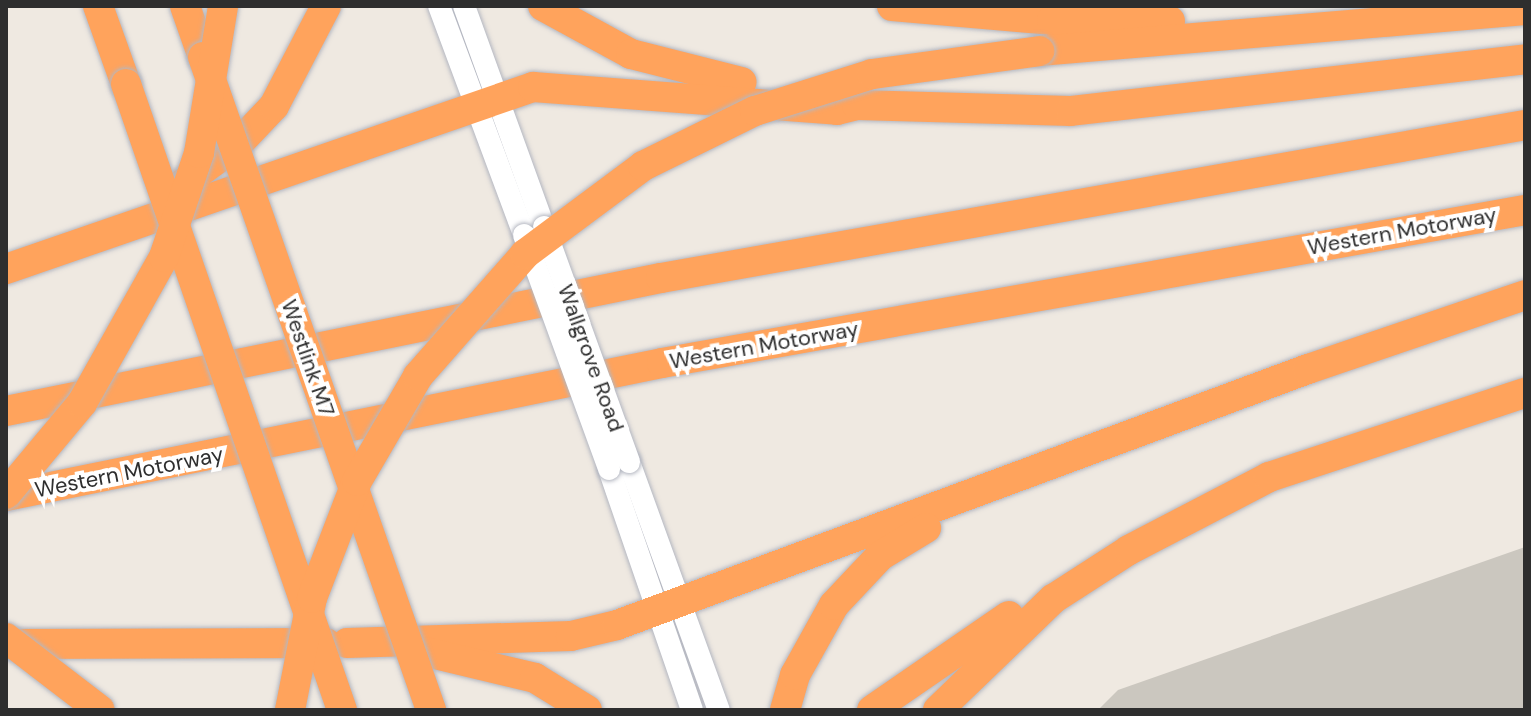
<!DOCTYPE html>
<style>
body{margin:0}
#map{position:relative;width:1531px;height:716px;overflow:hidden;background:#efe9e1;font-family:"DM Sans",sans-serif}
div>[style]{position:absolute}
.building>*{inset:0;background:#cbc7bf}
.roads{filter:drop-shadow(0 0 2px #b4b7c1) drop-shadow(0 0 2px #b4b7c1)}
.secondary>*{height:22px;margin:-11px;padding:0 11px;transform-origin:11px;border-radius:11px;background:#fff}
.highway>*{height:30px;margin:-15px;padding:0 15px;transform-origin:15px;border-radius:15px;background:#ffa35c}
.bridges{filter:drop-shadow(0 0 2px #b4b7c1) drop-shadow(0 0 2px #b4b7c1)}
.secondary-bridge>*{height:22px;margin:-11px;padding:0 11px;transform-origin:11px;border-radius:11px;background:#fff}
.highway-bridge>*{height:30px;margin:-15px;padding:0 15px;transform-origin:15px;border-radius:15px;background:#ffa35c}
span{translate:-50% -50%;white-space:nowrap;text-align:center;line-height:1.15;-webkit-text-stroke:8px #fff;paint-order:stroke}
.street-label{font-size:22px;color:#2e2e2e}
.frame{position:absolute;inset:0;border:8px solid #2e2e2e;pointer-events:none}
</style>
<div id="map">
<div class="building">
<i style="clip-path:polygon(1525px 547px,1525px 710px,1098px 710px,1118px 690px)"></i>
</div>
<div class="roads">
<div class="secondary">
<i style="left:439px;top:6px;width:244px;rotate:69.6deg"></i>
<i style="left:464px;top:6px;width:235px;rotate:70.1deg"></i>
<i style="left:629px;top:462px;width:264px;rotate:70.1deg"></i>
<i style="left:609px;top:469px;width:255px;rotate:71deg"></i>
</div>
<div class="highway">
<i style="left:98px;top:6px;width:83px;rotate:70.3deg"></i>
<i style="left:185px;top:6px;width:54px;rotate:70.6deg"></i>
<i style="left:543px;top:6px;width:100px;rotate:28.6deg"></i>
<i style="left:631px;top:54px;width:114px;rotate:14.2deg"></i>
<i style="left:892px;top:6px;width:161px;rotate:5deg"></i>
<i style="left:1052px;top:20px;width:118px;rotate:0.5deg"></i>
<i style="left:1039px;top:51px;width:488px;rotate:-4.8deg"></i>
<i style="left:177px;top:188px;width:75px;rotate:-35.8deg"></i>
<i style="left:238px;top:144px;width:52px;rotate:-46.5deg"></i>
<i style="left:274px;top:106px;width:113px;rotate:-62.5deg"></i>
<i style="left:6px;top:269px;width:558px;rotate:-19.05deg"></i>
<i style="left:533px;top:87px;width:305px;rotate:4.3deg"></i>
<i style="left:837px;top:110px;width:21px;rotate:-14deg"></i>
<i style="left:857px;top:105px;width:214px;rotate:1.6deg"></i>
<i style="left:1071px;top:111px;width:457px;rotate:-6.5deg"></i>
<i style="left:6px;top:411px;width:668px;rotate:-11.48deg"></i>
<i style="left:661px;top:278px;width:877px;rotate:-10.04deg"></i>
<i style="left:6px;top:496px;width:669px;rotate:-11.46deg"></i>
<i style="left:662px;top:363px;width:876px;rotate:-10.05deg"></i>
<i style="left:347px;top:643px;width:224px;rotate:-1.8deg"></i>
<i style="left:571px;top:636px;width:47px;rotate:-13.4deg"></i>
<i style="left:617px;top:625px;width:737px;rotate:-20.33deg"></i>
<i style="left:1308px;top:369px;width:229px;rotate:-18.8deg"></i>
<i style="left:6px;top:644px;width:320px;rotate:-0.2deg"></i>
<i style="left:426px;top:652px;width:112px;rotate:13.4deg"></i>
<i style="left:535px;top:678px;width:61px;rotate:31.6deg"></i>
<i style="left:785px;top:710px;width:36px;rotate:-74deg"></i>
<i style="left:795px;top:675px;width:80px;rotate:-60.9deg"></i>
<i style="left:834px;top:605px;width:67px;rotate:-46.8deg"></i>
<i style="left:880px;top:556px;width:54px;rotate:-31.3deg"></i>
<i style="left:872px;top:710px;width:166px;rotate:-34.5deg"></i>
<i style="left:938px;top:710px;width:160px;rotate:-44deg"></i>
<i style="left:1053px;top:599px;width:90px;rotate:-32.8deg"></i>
<i style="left:1129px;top:550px;width:158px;rotate:-27.5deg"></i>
<i style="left:1269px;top:477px;width:269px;rotate:-18.2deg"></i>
</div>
</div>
<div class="bridges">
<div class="secondary-bridge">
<i style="left:544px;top:227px;width:250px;rotate:70.1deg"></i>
<i style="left:524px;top:235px;width:249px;rotate:70deg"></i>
</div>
<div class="highway-bridge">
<i style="left:203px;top:57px;width:692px;rotate:70.75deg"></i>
<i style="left:126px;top:84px;width:662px;rotate:70.96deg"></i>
<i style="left:6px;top:494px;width:119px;rotate:-50.1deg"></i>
<i style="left:82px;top:403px;width:167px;rotate:-60.7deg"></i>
<i style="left:164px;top:257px;width:110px;rotate:-71.4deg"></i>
<i style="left:199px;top:153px;width:149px;rotate:-80.7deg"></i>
<i style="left:6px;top:638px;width:118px;rotate:37.5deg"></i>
<i style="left:290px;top:710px;width:114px;rotate:-78.9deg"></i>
<i style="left:312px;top:598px;width:125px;rotate:-69deg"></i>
<i style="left:357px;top:481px;width:121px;rotate:-59.8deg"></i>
<i style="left:418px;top:376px;width:162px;rotate:-48.7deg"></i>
<i style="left:525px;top:254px;width:147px;rotate:-36.7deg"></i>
<i style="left:643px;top:166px;width:125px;rotate:-26.2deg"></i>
<i style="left:755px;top:111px;width:123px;rotate:-17.5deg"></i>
<i style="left:872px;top:74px;width:169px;rotate:-7.8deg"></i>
</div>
</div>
<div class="street-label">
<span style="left:1402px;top:231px;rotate:-10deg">Western Motorway</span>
<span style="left:764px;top:345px;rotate:-10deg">Western Motorway</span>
<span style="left:308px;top:358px;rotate:71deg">Westlink M7</span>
<span style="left:591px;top:358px;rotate:70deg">Wallgrove Road</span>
<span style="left:129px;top:472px;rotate:-11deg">Western Motorway</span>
</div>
<div class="frame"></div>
</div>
